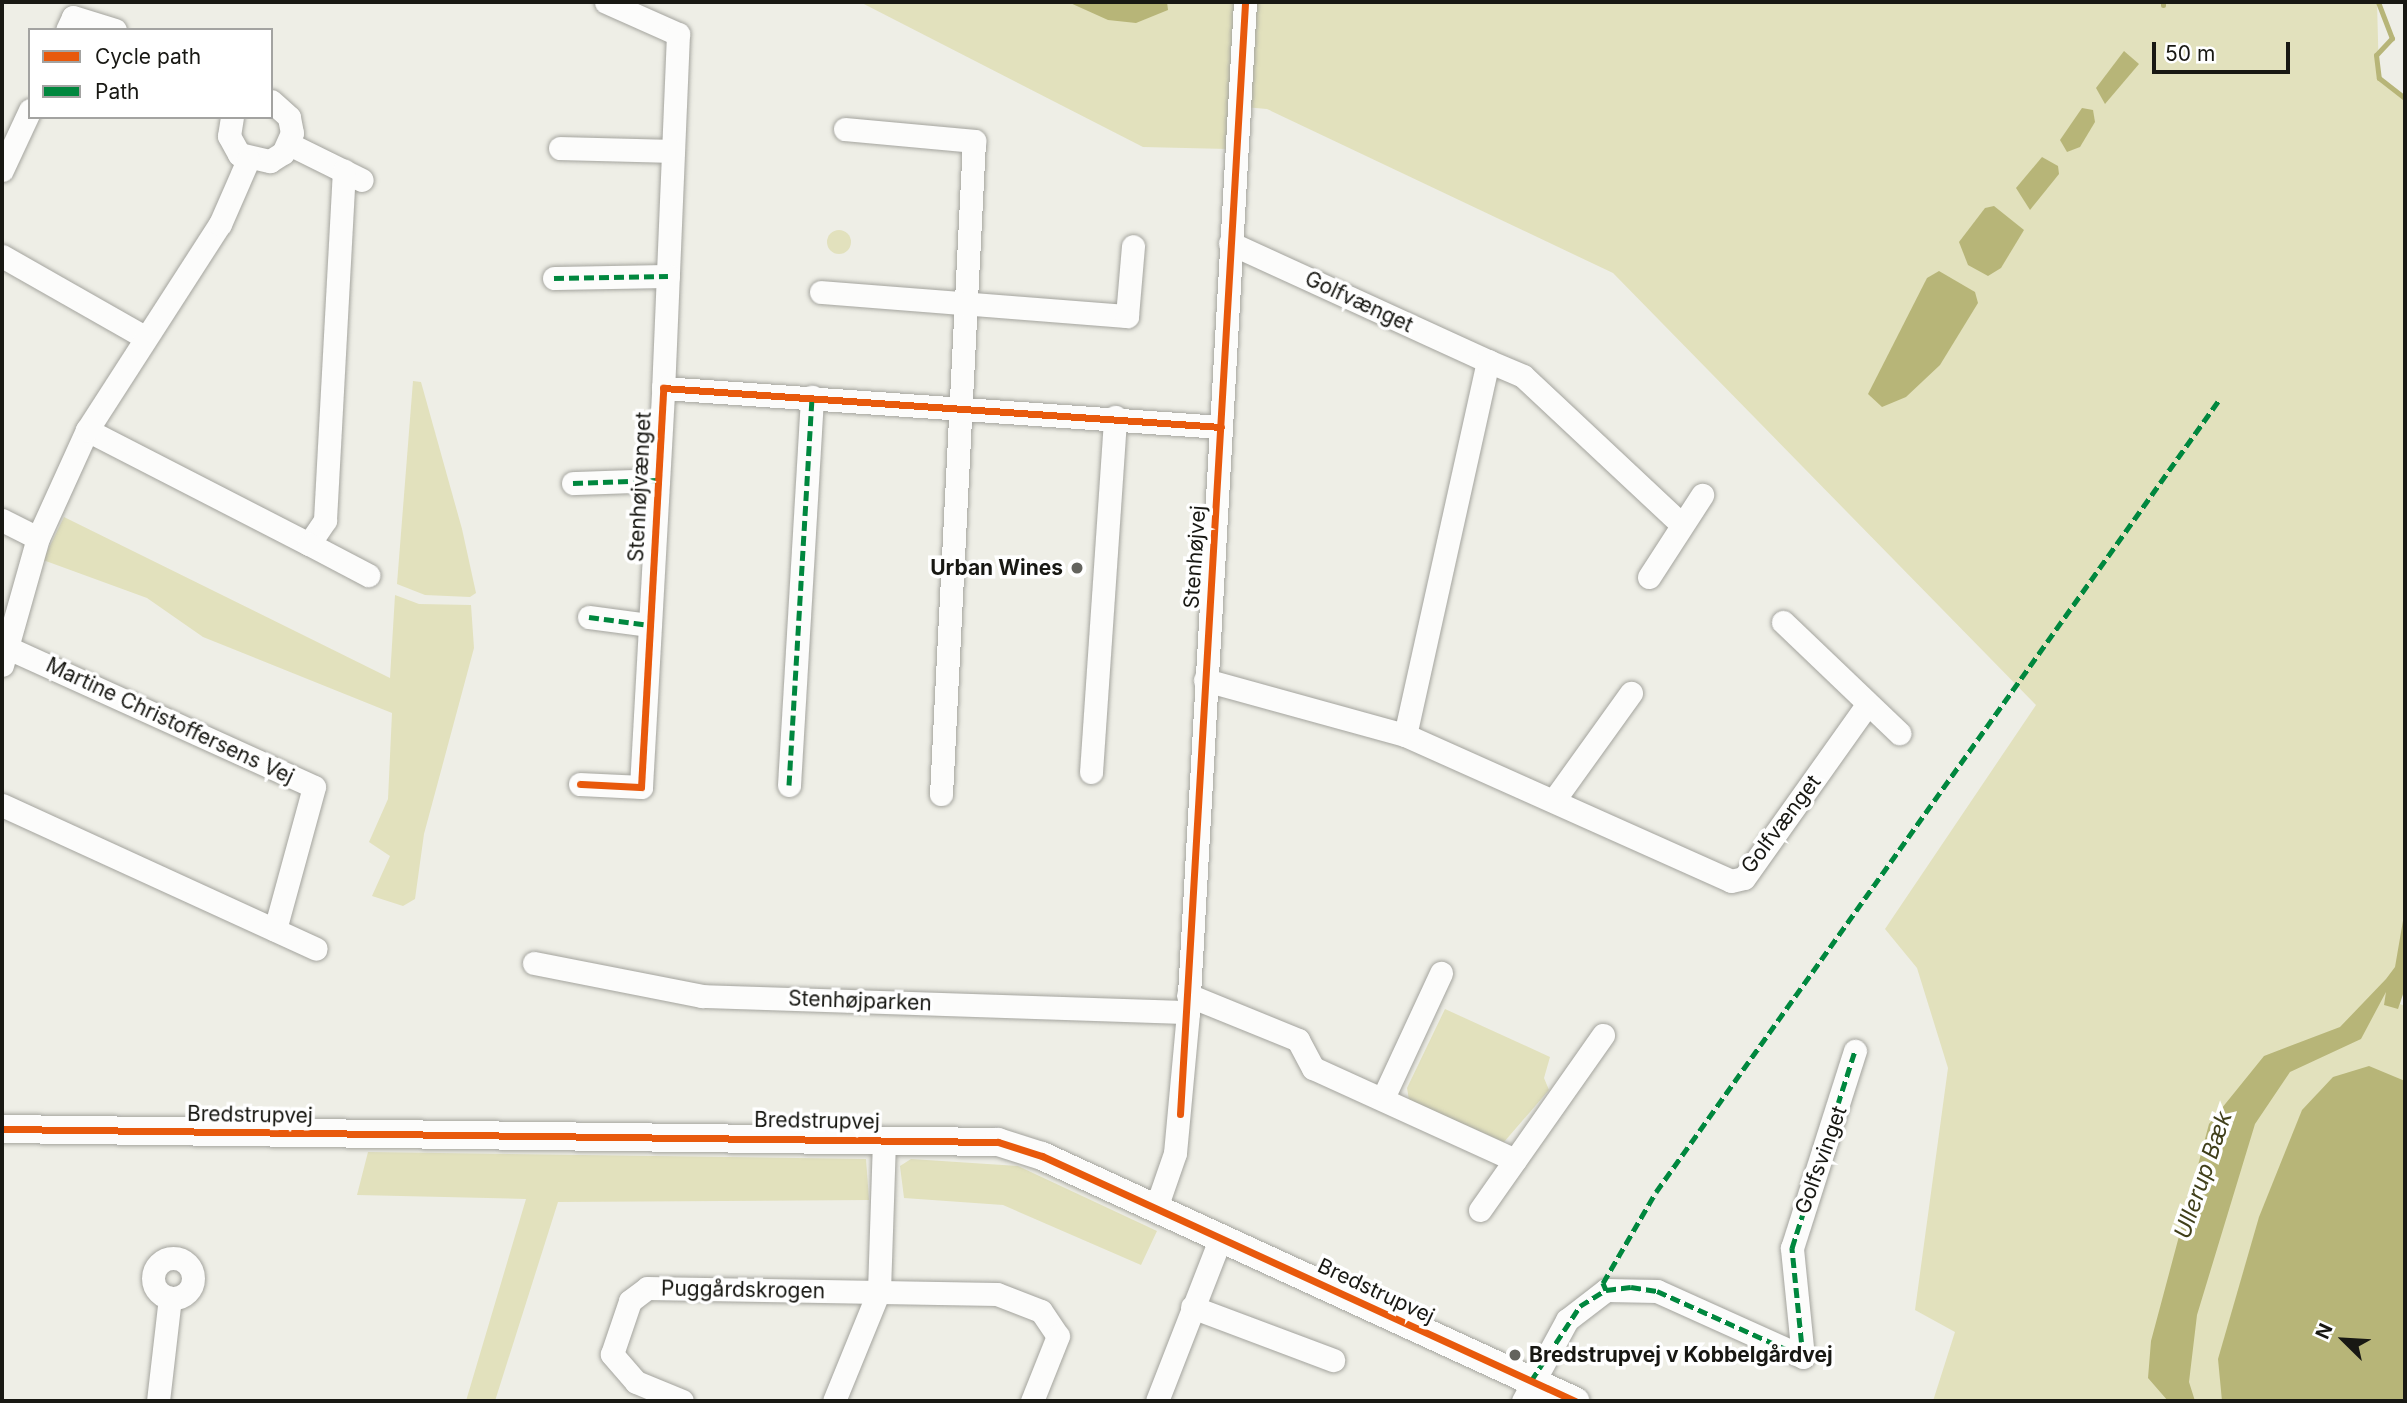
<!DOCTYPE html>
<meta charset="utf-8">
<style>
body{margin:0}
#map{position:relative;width:2407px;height:1403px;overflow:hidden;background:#eeeee6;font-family:Inter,sans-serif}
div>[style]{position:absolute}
.green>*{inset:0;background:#e2e1bd}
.round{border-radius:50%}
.water>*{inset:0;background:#b7b578}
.stream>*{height:5px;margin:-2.5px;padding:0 2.5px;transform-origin:2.5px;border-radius:2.5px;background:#b7b578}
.roads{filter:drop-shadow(0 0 2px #a4a49e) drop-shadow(0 0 2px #a4a49e)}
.minor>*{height:23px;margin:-11.5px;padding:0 11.5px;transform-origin:11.5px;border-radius:11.5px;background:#fcfcfb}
.minor>.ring{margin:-11.5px;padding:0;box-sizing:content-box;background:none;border:23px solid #fcfcfb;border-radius:50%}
.tertiary>*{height:28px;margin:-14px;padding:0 14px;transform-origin:14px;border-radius:14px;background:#fcfcfb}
.quiet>*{height:5px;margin-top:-2.5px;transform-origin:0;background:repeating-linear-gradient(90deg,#00873e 0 10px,transparent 0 15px)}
.cycleway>*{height:7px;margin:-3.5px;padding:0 3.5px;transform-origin:3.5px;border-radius:3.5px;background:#e8590c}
.dots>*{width:19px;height:19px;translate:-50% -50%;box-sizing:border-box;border:4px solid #fff;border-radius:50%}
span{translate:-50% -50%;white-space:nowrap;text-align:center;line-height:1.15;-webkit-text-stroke:7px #fff;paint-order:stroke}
.street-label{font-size:21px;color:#181813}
.poi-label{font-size:21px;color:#181813;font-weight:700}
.right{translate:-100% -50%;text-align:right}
.left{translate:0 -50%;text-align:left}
.water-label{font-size:23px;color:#403f1a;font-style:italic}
.frame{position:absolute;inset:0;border:4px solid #181813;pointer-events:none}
.legend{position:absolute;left:28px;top:28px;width:245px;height:91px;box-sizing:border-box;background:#fff;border:2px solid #a3a3a1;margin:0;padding:9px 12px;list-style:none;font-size:21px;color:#181813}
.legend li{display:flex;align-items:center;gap:14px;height:35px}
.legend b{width:35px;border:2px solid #a3a3a1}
.north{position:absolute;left:2309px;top:1305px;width:70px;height:70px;-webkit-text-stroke:5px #fff;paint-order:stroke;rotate:294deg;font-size:19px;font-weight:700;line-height:28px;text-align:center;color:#181813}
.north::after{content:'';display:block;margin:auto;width:24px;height:32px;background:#181813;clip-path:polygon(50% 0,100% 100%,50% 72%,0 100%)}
.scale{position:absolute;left:2152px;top:42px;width:138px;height:32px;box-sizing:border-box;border:4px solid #181813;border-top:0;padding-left:9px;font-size:21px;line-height:24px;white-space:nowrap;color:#181813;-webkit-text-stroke:5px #fff;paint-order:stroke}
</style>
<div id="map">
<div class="green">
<i style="clip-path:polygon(860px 2px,2377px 2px,2379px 78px,2405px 98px,2405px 988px,2400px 1004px,2405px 1006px,2405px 1401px,1933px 1401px,1955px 1332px,1915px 1310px,1948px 1068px,1917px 968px,1885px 929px,2036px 705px,1613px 273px,1267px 109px,1233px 106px,1228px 149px,1143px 147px)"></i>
<i class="round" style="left:827px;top:230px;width:24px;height:24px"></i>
<i style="clip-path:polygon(413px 381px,421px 382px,462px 529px,476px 593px,470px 597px,425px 595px,397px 584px)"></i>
<i style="clip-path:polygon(64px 517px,390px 678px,395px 595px,419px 604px,471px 605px,474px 648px,424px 834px,415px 899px,403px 906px,372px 896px,390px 856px,369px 842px,388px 799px,392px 713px,203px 637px,147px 598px,43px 560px)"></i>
<i style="clip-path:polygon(1445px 1009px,1550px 1057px,1544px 1078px,1549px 1090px,1504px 1142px,1409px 1100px,1407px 1088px)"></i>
<i style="clip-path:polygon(368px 1152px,866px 1159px,869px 1200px,558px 1202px,495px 1401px,466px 1401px,526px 1199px,357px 1195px)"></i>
<i style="clip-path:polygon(911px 1159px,1018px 1166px,1157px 1231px,1141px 1265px,1003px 1205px,904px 1198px,900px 1166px)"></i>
</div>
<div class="water">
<i style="clip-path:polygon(1068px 2px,1167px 2px,1168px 10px,1136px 23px,1108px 20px)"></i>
<i style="clip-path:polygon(2124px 51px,2139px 64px,2105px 104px,2096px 88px)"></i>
<i style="clip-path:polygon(2082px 108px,2093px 110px,2095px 122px,2080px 147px,2067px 152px,2060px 140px)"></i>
<i style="clip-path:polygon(2042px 157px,2058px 166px,2059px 174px,2030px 210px,2016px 188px)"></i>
<i style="clip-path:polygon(1994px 206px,2024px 230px,2001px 268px,1988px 276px,1968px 265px,1959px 242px,1985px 208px)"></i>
<i style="clip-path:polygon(1939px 271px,1975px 292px,1978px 303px,1940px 365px,1906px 397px,1882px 407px,1868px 394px,1927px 278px)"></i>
<i style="clip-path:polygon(2405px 909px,2405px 988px,2398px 1009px,2384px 1005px,2386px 992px,2361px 1039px,2290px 1072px,2255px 1124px,2197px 1315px,2189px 1382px,2195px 1401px,2168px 1401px,2148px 1378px,2151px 1341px,2209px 1124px,2264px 1056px,2340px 1027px,2386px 979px,2395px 967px)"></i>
<i style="clip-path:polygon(2369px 1066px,2405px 1081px,2405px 1401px,2222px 1401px,2218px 1359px,2259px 1217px,2302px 1110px,2333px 1077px)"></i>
</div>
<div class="stream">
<i style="left:2378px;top:2px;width:39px;rotate:69deg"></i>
<i style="left:2392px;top:38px;width:23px;rotate:133deg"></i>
<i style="left:2376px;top:55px;width:23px;rotate:83deg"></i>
<i style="left:2379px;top:78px;width:33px;rotate:38deg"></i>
<i style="left:2163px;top:5px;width:3px;rotate:-90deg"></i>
</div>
<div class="roads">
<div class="minor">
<i style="left:606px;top:2px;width:79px;rotate:24deg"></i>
<i style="left:678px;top:34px;width:354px;rotate:92.4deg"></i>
<i style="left:67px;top:30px;width:14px;rotate:-65deg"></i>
<i style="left:73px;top:17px;width:44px;rotate:17.2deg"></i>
<i style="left:232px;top:117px;width:19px;rotate:99deg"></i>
<i style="left:229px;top:136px;width:21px;rotate:61deg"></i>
<i style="left:239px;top:154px;width:32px;rotate:13deg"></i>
<i style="left:270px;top:161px;width:15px;rotate:-32deg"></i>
<i style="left:283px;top:153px;width:22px;rotate:-66deg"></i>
<i style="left:292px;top:133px;width:16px;rotate:-101deg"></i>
<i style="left:289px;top:117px;width:24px;rotate:-138deg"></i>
<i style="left:845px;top:129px;width:130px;rotate:5.3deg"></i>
<i style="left:974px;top:141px;width:654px;rotate:92.89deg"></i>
<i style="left:289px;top:144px;width:81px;rotate:26.3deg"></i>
<i style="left:560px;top:148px;width:113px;rotate:1.5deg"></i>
<i style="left:2px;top:170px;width:66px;rotate:-65deg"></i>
<i style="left:1230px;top:243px;width:284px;rotate:24.6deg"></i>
<i style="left:1488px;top:361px;width:383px;rotate:102.5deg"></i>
<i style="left:2px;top:256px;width:162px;rotate:29.6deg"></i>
<i style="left:554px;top:278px;width:114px;rotate:-1deg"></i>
<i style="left:821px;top:292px;width:307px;rotate:4.5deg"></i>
<i style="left:1127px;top:316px;width:70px;rotate:-85.1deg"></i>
<i style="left:1488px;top:361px;width:38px;rotate:23deg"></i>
<i style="left:1523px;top:376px;width:216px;rotate:43.1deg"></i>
<i style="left:87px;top:430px;width:250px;rotate:27.2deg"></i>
<i style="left:309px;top:544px;width:29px;rotate:-56deg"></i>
<i style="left:325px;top:520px;width:350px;rotate:-86.9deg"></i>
<i style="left:573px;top:483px;width:85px;rotate:-2deg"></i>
<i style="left:2px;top:520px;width:40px;rotate:26.6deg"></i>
<i style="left:309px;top:544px;width:67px;rotate:27.7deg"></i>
<i style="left:1649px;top:577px;width:98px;rotate:-57.1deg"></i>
<i style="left:589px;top:617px;width:61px;rotate:7.6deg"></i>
<i style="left:1783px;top:622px;width:161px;rotate:43.7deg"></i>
<i style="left:6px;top:647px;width:338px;rotate:24.4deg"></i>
<i style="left:314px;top:787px;width:148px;rotate:105.3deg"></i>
<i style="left:2px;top:665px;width:132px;rotate:-74.2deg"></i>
<i style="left:38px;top:538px;width:119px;rotate:-65.6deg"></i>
<i style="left:87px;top:430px;width:245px;rotate:-57.2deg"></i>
<i style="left:220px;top:224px;width:70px;rotate:-66.4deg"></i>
<i style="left:1205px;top:680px;width:207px;rotate:15.4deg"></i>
<i style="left:1405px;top:735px;width:357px;rotate:24.1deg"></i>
<i style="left:1731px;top:881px;width:13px;rotate:-13deg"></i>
<i style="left:1744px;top:878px;width:212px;rotate:-54.6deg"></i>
<i style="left:1091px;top:772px;width:356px;rotate:-86.1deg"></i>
<i style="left:580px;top:784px;width:61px;rotate:2.8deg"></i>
<i style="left:641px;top:787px;width:400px;rotate:-86.8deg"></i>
<i style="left:663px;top:388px;width:559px;rotate:4deg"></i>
<i style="left:789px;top:785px;width:389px;rotate:-86.6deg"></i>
<i style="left:1554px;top:800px;width:132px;rotate:-54.3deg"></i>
<i style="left:2px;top:805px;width:345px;rotate:24.6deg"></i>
<i style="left:534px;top:963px;width:171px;rotate:11.1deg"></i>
<i style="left:702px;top:996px;width:486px;rotate:1.9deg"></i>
<i style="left:1188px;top:995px;width:119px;rotate:22.2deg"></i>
<i style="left:1298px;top:1040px;width:32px;rotate:62deg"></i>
<i style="left:1313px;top:1068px;width:222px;rotate:24.5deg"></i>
<i style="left:1383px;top:1098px;width:138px;rotate:-65.1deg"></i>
<i style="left:1156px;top:1208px;width:58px;rotate:-70.9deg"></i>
<i style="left:1175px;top:1153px;width:142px;rotate:-84.7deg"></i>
<i style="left:1188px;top:1012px;width:1012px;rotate:-86.77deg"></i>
<i style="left:1480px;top:1210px;width:214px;rotate:-54.9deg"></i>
<i class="ring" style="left:153px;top:1258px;width:17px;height:17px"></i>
<i style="left:1192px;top:1307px;width:151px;rotate:20.6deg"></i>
<i style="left:158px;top:1401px;width:104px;rotate:-83.4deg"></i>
<i style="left:682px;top:1401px;width:50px;rotate:-157.6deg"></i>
<i style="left:636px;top:1382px;width:37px;rotate:-131deg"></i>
<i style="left:612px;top:1354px;width:56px;rotate:-71.2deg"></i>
<i style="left:630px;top:1301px;width:21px;rotate:-37deg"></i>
<i style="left:647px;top:1288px;width:350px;rotate:1deg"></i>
<i style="left:997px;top:1294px;width:47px;rotate:21.1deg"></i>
<i style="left:1041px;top:1311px;width:30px;rotate:56deg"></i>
<i style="left:1058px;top:1336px;width:70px;rotate:111.8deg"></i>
<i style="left:834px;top:1401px;width:119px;rotate:-67.8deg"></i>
<i style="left:879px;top:1291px;width:151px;rotate:-88.1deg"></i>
<i style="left:1157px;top:1401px;width:174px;rotate:-68.7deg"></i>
<i style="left:1523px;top:1401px;width:92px;rotate:-61.5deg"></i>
<i style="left:1567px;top:1320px;width:49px;rotate:-37.6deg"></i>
<i style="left:1606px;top:1290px;width:51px;rotate:1.1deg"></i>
<i style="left:1657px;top:1291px;width:160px;rotate:24.3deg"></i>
<i style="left:1803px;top:1357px;width:110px;rotate:-95.8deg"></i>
<i style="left:1792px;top:1248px;width:207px;rotate:-72.3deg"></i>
</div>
<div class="tertiary">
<i style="left:2px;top:1129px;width:996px;rotate:0.75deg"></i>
<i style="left:998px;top:1142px;width:46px;rotate:17.7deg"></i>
<i style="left:1042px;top:1156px;width:587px;rotate:24.69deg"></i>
</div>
</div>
<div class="quiet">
<i style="left:554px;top:278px;width:114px;rotate:-1deg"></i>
<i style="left:573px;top:483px;width:85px;rotate:-2deg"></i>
<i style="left:589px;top:617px;width:61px;rotate:7.6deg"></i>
<i style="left:789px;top:785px;width:389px;rotate:-86.6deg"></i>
<i style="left:1606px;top:1290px;width:8px;rotate:-113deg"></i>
<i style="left:1603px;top:1283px;width:105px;rotate:-59.8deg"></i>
<i style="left:1656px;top:1192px;width:972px;rotate:-54.59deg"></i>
<i style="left:1531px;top:1381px;width:90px;rotate:-56.8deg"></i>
<i style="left:1580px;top:1306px;width:31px;rotate:-32deg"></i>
<i style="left:1606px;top:1290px;width:25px;rotate:-7deg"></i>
<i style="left:1631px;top:1287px;width:26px;rotate:9deg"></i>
<i style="left:1657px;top:1291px;width:160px;rotate:24.3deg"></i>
<i style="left:1803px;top:1357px;width:110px;rotate:-95.8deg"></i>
<i style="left:1792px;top:1248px;width:207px;rotate:-72.3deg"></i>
</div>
<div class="cycleway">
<i style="left:580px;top:784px;width:61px;rotate:2.8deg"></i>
<i style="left:641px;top:787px;width:400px;rotate:-86.8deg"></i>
<i style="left:663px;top:388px;width:559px;rotate:4deg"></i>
<i style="left:1180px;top:1114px;width:1114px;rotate:-86.65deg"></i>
<i style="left:2px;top:1129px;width:996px;rotate:0.75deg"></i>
<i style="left:998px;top:1142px;width:46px;rotate:17.7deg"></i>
<i style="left:1042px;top:1156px;width:587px;rotate:24.69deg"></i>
</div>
<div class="dots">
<i style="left:1077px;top:568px;background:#63635d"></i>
<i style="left:1515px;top:1355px;background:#63635d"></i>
</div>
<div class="street-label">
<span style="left:1359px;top:302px;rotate:25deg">Golfvænget</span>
<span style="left:640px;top:487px;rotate:-87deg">Stenhøjvænget</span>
<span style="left:1195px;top:557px;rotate:-86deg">Stenhøjvej</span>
<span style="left:170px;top:721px;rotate:25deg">Martine Christoffersens Vej</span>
<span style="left:1781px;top:824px;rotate:-53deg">Golfvænget</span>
<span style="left:860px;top:1001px;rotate:2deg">Stenhøjparken</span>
<span style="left:250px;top:1115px;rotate:1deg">Bredstrupvej</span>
<span style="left:817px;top:1121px;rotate:1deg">Bredstrupvej</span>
<span style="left:1821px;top:1160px;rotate:-70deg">Golfsvinget</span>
<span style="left:743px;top:1290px;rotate:1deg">Puggårdskrogen</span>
<span style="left:1376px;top:1291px;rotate:25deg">Bredstrupvej</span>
</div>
<div class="poi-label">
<span class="right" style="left:1063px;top:568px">Urban Wines</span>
<span class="left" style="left:1529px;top:1355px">Bredstrupvej v Kobbelgårdvej</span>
</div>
<div class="water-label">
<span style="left:2203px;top:1175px;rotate:-71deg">Ullerup Bæk</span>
</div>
<div class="frame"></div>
<ul class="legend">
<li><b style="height:9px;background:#e8590c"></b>Cycle path</li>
<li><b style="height:9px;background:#00873e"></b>Path</li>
</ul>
<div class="north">N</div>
<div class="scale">50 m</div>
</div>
